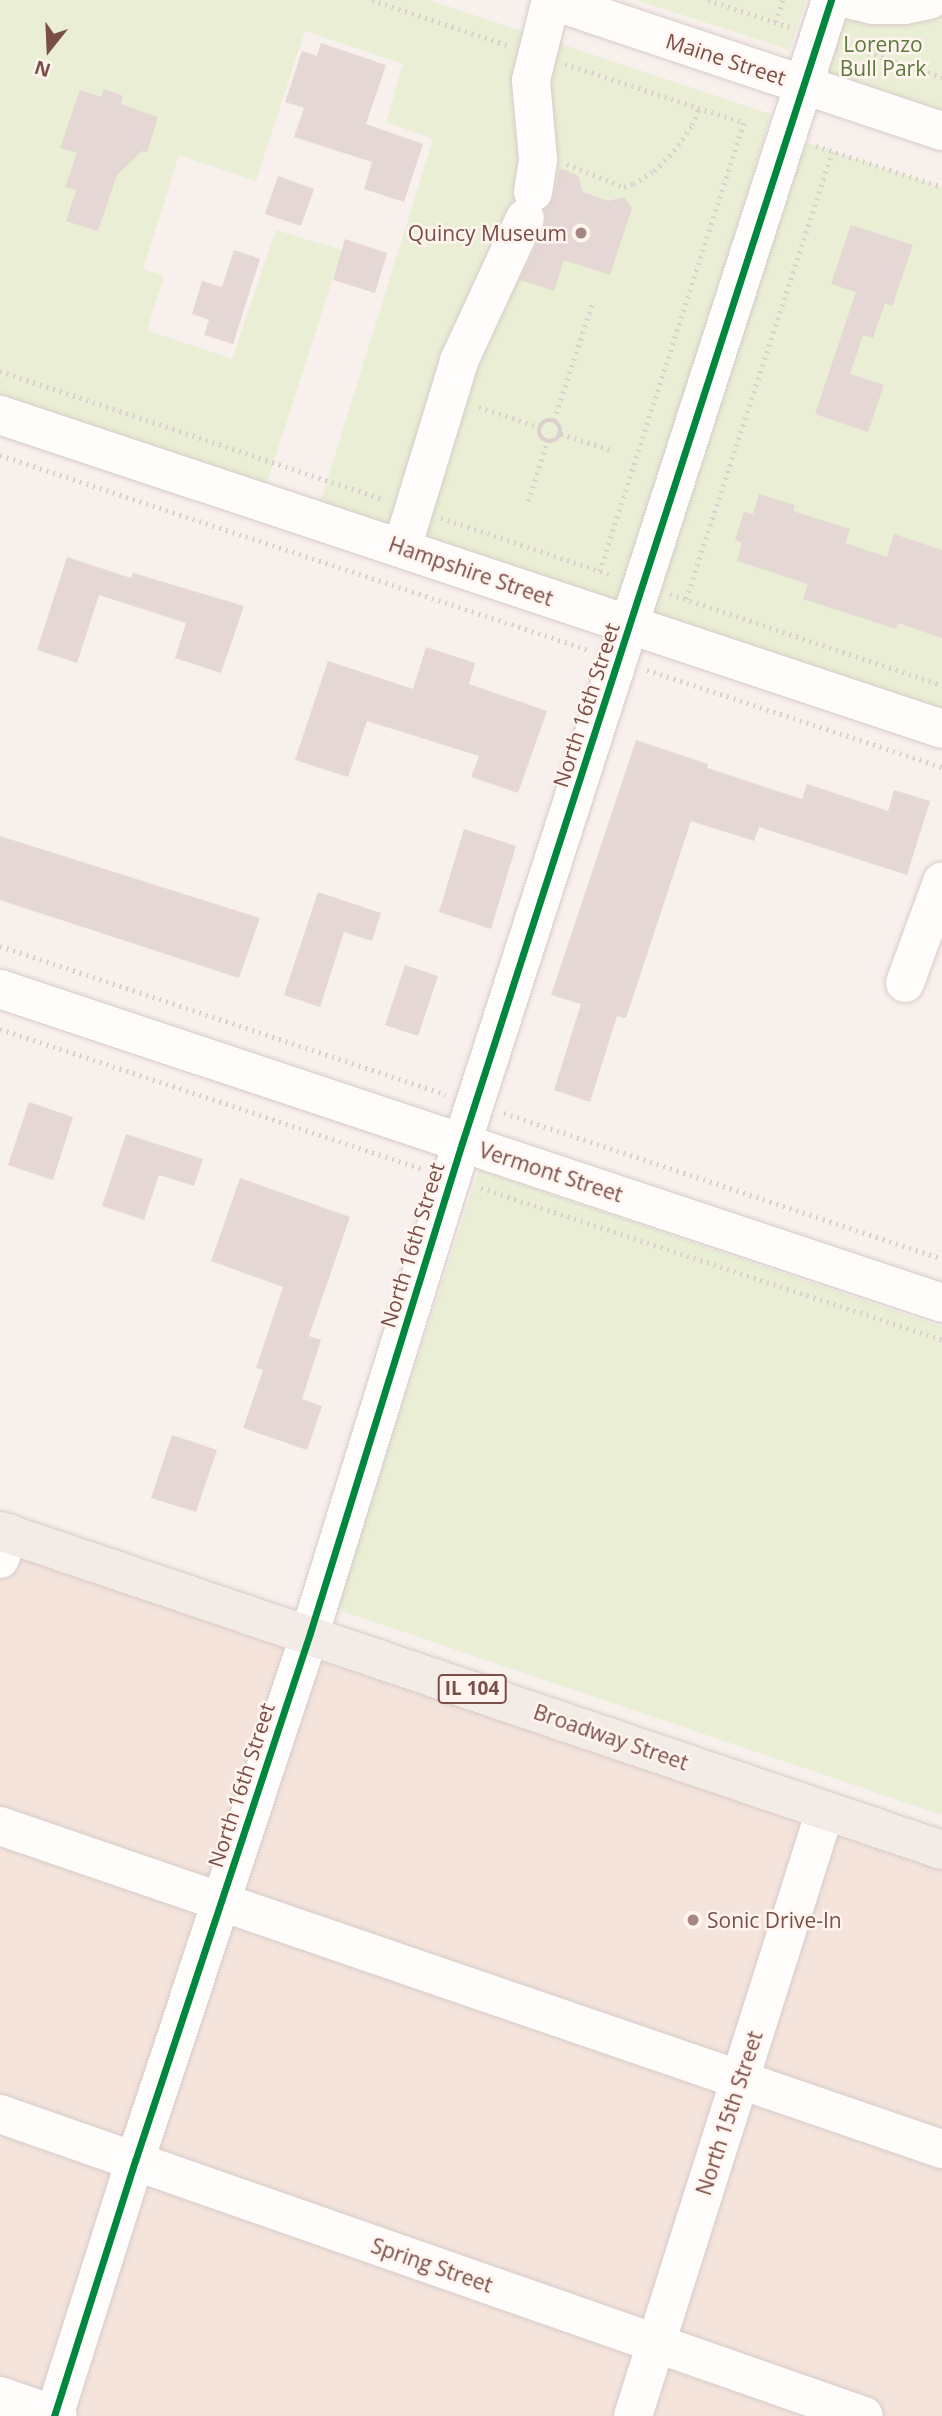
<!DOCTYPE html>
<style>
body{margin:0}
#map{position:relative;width:942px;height:2416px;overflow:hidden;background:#f8f0ec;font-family:"Open Sans",sans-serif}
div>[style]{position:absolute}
.residential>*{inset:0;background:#f4e4dc}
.green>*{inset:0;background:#e9eed5}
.building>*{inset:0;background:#e5d7d3}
.path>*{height:4.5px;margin-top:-2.25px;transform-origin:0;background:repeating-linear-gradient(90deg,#dbd0cd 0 2px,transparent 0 7px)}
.path>.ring{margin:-2.25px;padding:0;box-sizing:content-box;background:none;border:4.5px solid #dbd0cd;border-radius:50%}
.roads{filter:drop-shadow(0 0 2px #d7cbc8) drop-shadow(0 0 2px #d7cbc8)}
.minor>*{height:38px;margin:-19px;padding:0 19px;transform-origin:19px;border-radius:19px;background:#fefdfc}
.major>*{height:38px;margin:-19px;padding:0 19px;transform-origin:19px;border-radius:19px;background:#f3ebe5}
.cycleway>*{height:7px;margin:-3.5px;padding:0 3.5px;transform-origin:3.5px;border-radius:3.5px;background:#00873e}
.dots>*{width:19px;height:19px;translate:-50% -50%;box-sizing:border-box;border:4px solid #fff4ee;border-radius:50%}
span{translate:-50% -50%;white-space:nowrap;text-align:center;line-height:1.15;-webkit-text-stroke:5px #fff4ee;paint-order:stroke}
.shield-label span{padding:2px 5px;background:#fff4ee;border:2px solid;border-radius:5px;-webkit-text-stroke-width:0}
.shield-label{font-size:19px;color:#794f48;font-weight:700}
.park-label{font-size:21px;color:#5c7a3c}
.street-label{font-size:21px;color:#794f48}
.poi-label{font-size:21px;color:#794f48}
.right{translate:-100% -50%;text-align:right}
.left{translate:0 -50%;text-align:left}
.north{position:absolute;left:14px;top:14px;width:70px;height:70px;-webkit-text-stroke:5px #fff4ee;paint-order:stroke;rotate:198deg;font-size:19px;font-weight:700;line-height:28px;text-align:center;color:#794f48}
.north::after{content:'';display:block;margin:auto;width:24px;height:32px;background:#794f48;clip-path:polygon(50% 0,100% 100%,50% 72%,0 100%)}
</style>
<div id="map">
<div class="residential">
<i style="clip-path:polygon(0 1531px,942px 1850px,942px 2416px,0 2416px)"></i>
</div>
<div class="green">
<i style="clip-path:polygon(0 0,429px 0,771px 114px,622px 606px,319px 507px,433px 139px,386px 122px,403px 64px,305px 31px,256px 181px,179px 155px,143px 269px,164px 276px,147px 330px,232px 359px,276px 230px,342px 250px,265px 489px,0 401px)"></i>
<i style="clip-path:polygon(636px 0,806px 0,789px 50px)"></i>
<i style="clip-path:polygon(831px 0,942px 0,942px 134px,803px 88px)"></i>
<i style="clip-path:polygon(805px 142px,942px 187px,942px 709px,653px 616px)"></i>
<i style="clip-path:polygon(479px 1170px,942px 1327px,942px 1815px,336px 1609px)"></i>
</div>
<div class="building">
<i style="clip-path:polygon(321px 43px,386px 65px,366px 124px,423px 144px,404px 202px,364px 189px,372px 162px,294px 137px,304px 108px,285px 102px,302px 51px,317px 56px)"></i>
<i style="clip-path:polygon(104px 89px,123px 96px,121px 104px,158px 117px,147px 152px,142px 151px,117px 175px,98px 231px,66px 221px,76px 190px,65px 187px,77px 153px,60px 148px,80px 90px,101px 97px)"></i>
<i style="clip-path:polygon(563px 169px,578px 176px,583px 192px,608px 201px,624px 197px,632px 208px,610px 275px,564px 260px,554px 291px,520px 280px,545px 227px,545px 210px,554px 196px,559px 170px)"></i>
<i style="clip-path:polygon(278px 176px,314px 189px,301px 226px,265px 214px)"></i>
<i style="clip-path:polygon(851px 225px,913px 245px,892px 306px,885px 303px,873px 338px,863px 335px,850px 374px,884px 385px,868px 432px,815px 414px,856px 292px,831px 284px)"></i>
<i style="clip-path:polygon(345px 239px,387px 253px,375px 293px,333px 280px)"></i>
<i style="clip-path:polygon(234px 250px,260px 259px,233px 344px,204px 335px,209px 320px,192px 314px,202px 281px,222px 287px)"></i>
<i style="clip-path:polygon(759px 494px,795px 505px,793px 511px,850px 529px,845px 543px,887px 557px,894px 534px,942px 550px,942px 638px,898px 623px,896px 629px,803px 599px,808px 584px,737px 561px,742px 543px,735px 540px,744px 512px,753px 514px)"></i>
<i style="clip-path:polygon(67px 557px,131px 578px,133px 573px,244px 606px,221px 673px,175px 658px,186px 623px,99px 595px,77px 663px,37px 650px)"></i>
<i style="clip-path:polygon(426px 647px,475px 663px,469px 684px,547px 711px,518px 793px,471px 777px,479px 756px,367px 721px,348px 777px,295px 760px,328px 661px,413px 689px)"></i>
<i style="clip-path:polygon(636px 740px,708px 764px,707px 768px,802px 799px,807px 784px,888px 811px,894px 790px,930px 801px,907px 875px,759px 827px,754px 841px,691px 821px,626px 1018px,617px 1016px,590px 1102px,554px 1090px,581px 1004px,551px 995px)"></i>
<i style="clip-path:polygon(464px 829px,516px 846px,491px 929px,439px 912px)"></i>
<i style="clip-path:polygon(0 836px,260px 918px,239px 978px,0 900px)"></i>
<i style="clip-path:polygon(318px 892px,381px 913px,372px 941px,344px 932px,320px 1007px,284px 995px)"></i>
<i style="clip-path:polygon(405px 965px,438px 976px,418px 1036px,385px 1025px)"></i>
<i style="clip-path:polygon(29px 1102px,73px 1117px,53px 1180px,8px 1165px)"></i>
<i style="clip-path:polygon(126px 1134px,203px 1159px,194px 1186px,159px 1175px,144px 1220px,102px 1206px)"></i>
<i style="clip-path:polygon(240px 1178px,350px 1217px,309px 1336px,321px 1340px,302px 1399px,322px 1406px,307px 1450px,243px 1428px,263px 1370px,256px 1368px,283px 1287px,211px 1261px)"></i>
<i style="clip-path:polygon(172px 1435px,217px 1450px,196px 1512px,151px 1498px)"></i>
</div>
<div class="path">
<i style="left:372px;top:0;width:142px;rotate:18.4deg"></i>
<i style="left:708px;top:0;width:86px;rotate:18.2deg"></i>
<i style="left:775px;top:22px;width:23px;rotate:-70deg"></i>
<i style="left:848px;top:46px;width:99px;rotate:18.3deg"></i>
<i style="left:866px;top:52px;width:17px;rotate:-73deg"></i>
<i style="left:565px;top:64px;width:188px;rotate:18.2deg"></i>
<i style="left:744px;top:123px;width:471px;rotate:107.8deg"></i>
<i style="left:816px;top:146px;width:133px;rotate:18deg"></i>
<i style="left:567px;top:164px;width:61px;rotate:22deg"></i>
<i style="left:624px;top:187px;width:9px;rotate:-18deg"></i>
<i style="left:633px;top:184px;width:25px;rotate:-32deg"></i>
<i style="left:654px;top:171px;width:28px;rotate:-45deg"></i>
<i style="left:674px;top:151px;width:32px;rotate:-55deg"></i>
<i style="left:692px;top:125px;width:18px;rotate:-68deg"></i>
<i style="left:0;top:371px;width:404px;rotate:18.5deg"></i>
<i style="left:479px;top:407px;width:63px;rotate:18.4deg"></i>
<i class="ring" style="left:539px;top:420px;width:17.5px;height:17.5px"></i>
<i style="left:554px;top:420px;width:122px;rotate:-71.9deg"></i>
<i style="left:561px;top:434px;width:56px;rotate:17.8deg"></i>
<i style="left:0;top:455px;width:620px;rotate:18.32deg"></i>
<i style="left:528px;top:501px;width:62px;rotate:-72.1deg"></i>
<i style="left:441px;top:518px;width:180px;rotate:18.4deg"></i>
<i style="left:670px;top:594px;width:287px;rotate:18.5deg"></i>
<i style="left:686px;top:599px;width:470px;rotate:-71.9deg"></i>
<i style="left:647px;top:670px;width:311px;rotate:18.2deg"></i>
<i style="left:0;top:946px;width:470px;rotate:18.4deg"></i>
<i style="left:0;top:1029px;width:446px;rotate:18.3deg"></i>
<i style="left:504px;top:1113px;width:462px;rotate:18.4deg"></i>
<i style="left:481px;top:1188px;width:485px;rotate:18.2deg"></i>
</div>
<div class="roads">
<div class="minor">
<i style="left:550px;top:0;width:413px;rotate:18.5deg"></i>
<i style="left:852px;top:0;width:22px;rotate:13deg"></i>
<i style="left:873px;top:5px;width:32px"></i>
<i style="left:905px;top:5px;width:25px;rotate:-12deg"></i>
<i style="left:533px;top:192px;width:33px;rotate:-81deg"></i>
<i style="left:538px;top:159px;width:79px;rotate:-95.1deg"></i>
<i style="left:531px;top:80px;width:82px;rotate:-76deg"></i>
<i style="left:0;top:415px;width:993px;rotate:18.43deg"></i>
<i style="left:402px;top:548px;width:195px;rotate:-73deg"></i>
<i style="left:459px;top:361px;width:157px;rotate:-65.2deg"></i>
<i style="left:905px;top:983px;width:108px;rotate:-69.9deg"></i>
<i style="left:0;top:989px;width:993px;rotate:18.43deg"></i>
<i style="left:0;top:1559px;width:27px;rotate:-70deg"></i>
<i style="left:0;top:1826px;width:996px;rotate:18.93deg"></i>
<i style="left:0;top:2114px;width:915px;rotate:19.27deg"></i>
<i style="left:0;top:2396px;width:61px;rotate:19deg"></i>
<i style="left:54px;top:2416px;width:268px;rotate:-72.4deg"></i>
<i style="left:135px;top:2161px;width:556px;rotate:-71.66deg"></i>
<i style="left:310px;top:1633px;width:513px;rotate:-72.77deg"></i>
<i style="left:462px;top:1143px;width:1201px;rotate:-72.11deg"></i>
<i style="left:633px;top:2416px;width:635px;rotate:-72.39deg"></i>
</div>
<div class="major">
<i style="left:0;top:1531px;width:995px;rotate:18.71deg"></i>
</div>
</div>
<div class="cycleway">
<i style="left:54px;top:2416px;width:268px;rotate:-72.4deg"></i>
<i style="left:135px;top:2161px;width:556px;rotate:-71.66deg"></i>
<i style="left:310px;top:1633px;width:513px;rotate:-72.77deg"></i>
<i style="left:462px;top:1143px;width:1201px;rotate:-72.11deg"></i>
</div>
<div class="dots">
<i style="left:581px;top:233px;background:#a58781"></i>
<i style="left:693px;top:1920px;background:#a58781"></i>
</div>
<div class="shield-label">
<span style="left:472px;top:1689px">IL 104</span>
</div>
<div class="park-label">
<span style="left:883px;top:56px">Lorenzo<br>Bull Park</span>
</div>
<div class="street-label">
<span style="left:726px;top:59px;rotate:18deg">Maine Street</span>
<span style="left:471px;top:571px;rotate:19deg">Hampshire Street</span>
<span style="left:586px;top:705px;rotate:-72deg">North 16th Street</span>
<span style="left:551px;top:1172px;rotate:18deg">Vermont Street</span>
<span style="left:412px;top:1245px;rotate:-73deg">North 16th Street</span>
<span style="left:611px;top:1737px;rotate:19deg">Broadway Street</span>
<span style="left:241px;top:1785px;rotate:-72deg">North 16th Street</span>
<span style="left:729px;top:2113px;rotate:-72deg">North 15th Street</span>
<span style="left:432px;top:2265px;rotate:19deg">Spring Street</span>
</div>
<div class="poi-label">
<span class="right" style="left:567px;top:233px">Quincy Museum</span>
<span class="left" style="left:707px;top:1920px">Sonic Drive-In</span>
</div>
<div class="north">N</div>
</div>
